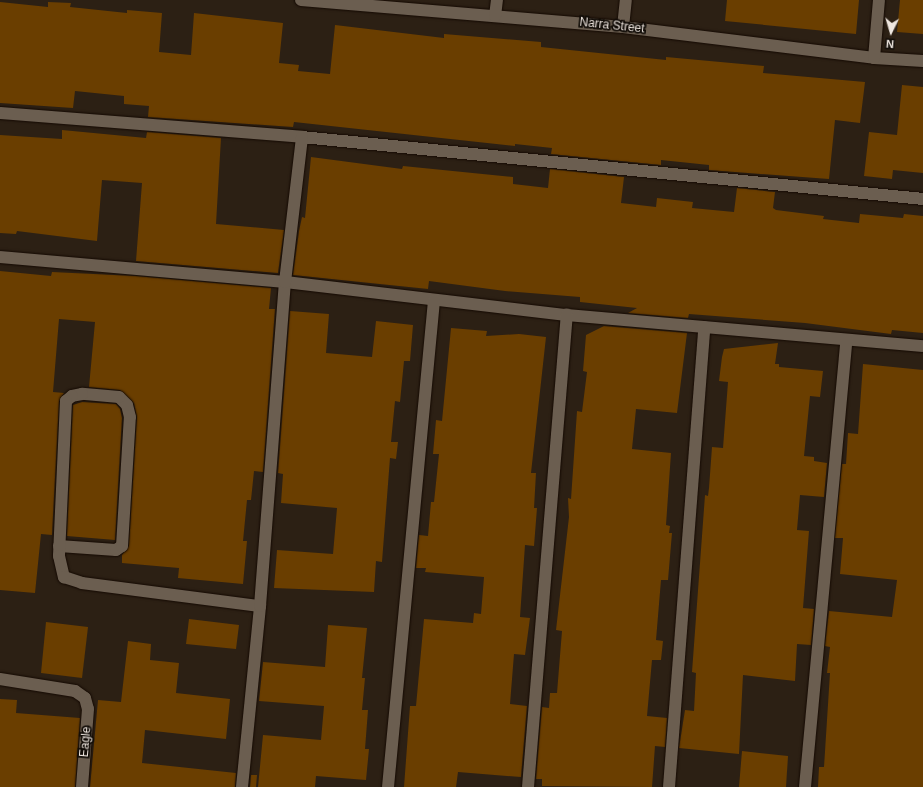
<!DOCTYPE html>
<style>
body{margin:0}
#map{position:relative;width:923px;height:787px;overflow:hidden;background:#2c2014;font-family:Helvetica,sans-serif}
div>[style]{position:absolute}
.building>*{inset:0;background:#6a3e00}
.roads{filter:drop-shadow(0 0 1px #140902) drop-shadow(0 0 1px #140902)}
.street>*{height:12px;margin:-6px;padding:0 6px;transform-origin:6px;border-radius:6px;background:#6b5e50}
span{translate:-50% -50%;white-space:nowrap;text-align:center;line-height:1.15;-webkit-text-stroke:3.5px #100b06;paint-order:stroke}
.street-label{font-size:12px;color:#efe7e0}
.north{position:absolute;left:871px;top:12px;width:40px;height:40px;-webkit-text-stroke:3px #100b06;paint-order:stroke;rotate:185deg;font-size:11px;font-weight:700;line-height:16px;text-align:center;color:#efe7e0}
.north::after{content:'';display:block;margin:auto;width:14px;height:18px;background:#efe7e0;clip-path:polygon(50% 0,100% 100%,50% 72%,0 100%)}
</style>
<div id="map">
<div class="building">
<i style="clip-path:polygon(727px 0,859px 0,856px 34px,725px 21px)"></i>
<i style="clip-path:polygon(900px 0,923px 0,923px 34px,897px 32px)"></i>
<i style="clip-path:polygon(0 2px,48px 7px,48px 2px,71px 3px,70px 7px,127px 13px,127px 10px,162px 13px,159px 52px,191px 55px,194px 13px,283px 23px,279px 63px,299px 65px,298px 71px,330px 74px,335px 25px,444px 38px,444px 34px,541px 42px,541px 47px,666px 60px,666px 57px,764px 66px,763px 73px,865px 82px,860px 123px,835px 120px,829px 179px,709px 170px,709px 165px,661px 160px,661px 165px,551px 154px,552px 148px,515px 144px,515px 146px,294px 122px,293px 127px,148px 117px,149px 106px,124px 104px,124px 96px,75px 91px,73px 108px,0 103px)"></i>
<i style="clip-path:polygon(902px 85px,923px 87px,923px 173px,893px 170px,892px 179px,864px 176px,869px 132px,897px 135px)"></i>
<i style="clip-path:polygon(62px 130px,146px 138px,147px 132px,221px 138px,216px 224px,284px 230px,278px 273px,136px 261px,142px 183px,102px 180px,97px 241px,17px 231px,16px 234px,0 233px,0 135px,62px 139px)"></i>
<i style="clip-path:polygon(311px 157px,402px 169px,403px 166px,513px 177px,513px 184px,548px 188px,550px 169px,624px 177px,621px 203px,656px 207px,657px 198px,693px 202px,692px 208px,734px 212px,737px 188px,775px 192px,773px 208px,776px 210px,824px 216px,823px 219px,859px 223px,860px 214px,903px 218px,904px 214px,923px 216px,923px 333px,892px 330px,891px 334px,805px 323px,689px 314px,688px 318px,628px 313px,637px 308px,580px 302px,580px 297px,505px 291px,429px 281px,428px 289px,293px 275px,299px 231px,302px 217px,305px 218px)"></i>
<i style="clip-path:polygon(0 271px,51px 276px,52px 272px,135px 276px,271px 288px,269px 309px,275px 309px,263px 472px,254px 471px,251px 500px,247px 500px,243px 541px,247px 541px,243px 584px,178px 578px,179px 568px,122px 563px,122px 555px,129px 546px,137px 417px,134px 403px,120px 390px,89px 387px,95px 322px,59px 319px,53px 392px,64px 393px,59px 401px,52px 535px,41px 534px,35px 593px,0 590px)"></i>
<i style="clip-path:polygon(290px 311px,329px 314px,326px 353px,372px 357px,376px 321px,413px 325px,410px 361px,404px 361px,400px 402px,395px 401px,391px 442px,398px 442px,396px 459px,390px 458px,382px 562px,376px 561px,374px 592px,274px 588px,277px 550px,333px 554px,337px 508px,281px 503px,283px 474px,278px 473px)"></i>
<i style="clip-path:polygon(604px 326px,687px 333px,677px 413px,636px 409px,632px 449px,671px 453px,666px 525px,670px 526px,669px 533px,672px 533px,668px 580px,661px 580px,656px 640px,663px 641px,661px 660px,652px 660px,647px 716px,667px 718px,665px 747px,655px 746px,652px 787px,542px 786px,542px 779px,536px 779px,542px 707px,549px 708px,550px 693px,557px 693px,562px 631px,556px 630px,569px 517px,568px 498px,571px 499px,577px 411px,582px 412px,587px 372px,583px 371px,586px 335px)"></i>
<i style="clip-path:polygon(451px 328px,487px 331px,486px 336px,519px 334px,546px 337px,531px 473px,536px 473px,534px 508px,537px 508px,534px 546px,525px 545px,520px 617px,530px 618px,525px 655px,514px 654px,510px 704px,527px 706px,521px 777px,458px 772px,456px 787px,404px 787px,410px 706px,416px 706px,424px 619px,473px 623px,474px 613px,481px 614px,484px 577px,425px 572px,426px 568px,416px 568px,419px 535px,428px 536px,431px 502px,434px 502px,439px 454px,433px 454px,436px 420px,442px 421px)"></i>
<i style="clip-path:polygon(778px 343px,775px 364px,779px 364px,779px 367px,823px 371px,820px 397px,810px 396px,804px 456px,814px 457px,814px 461px,827px 463px,824px 497px,800px 495px,797px 530px,809px 531px,803px 608px,814px 609px,811px 645px,797px 644px,795px 681px,743px 675px,739px 754px,679px 748px,685px 710px,694px 711px,696px 673px,692px 672px,705px 495px,708px 496px,709px 488px,712px 447px,723px 448px,728px 382px,719px 381px,722px 357px,724px 349px)"></i>
<i style="clip-path:polygon(863px 364px,923px 370px,923px 787px,818px 787px,819px 767px,824px 767px,830px 673px,827px 673px,830px 647px,825px 646px,829px 611px,892px 617px,897px 580px,840px 574px,843px 538px,835px 538px,842px 464px,846px 464px,848px 433px,858px 434px)"></i>
<i style="clip-path:polygon(82px 402px,116px 404px,120px 409px,122px 418px,115px 540px,67px 536px,73px 405px)"></i>
<i style="clip-path:polygon(189px 619px,239px 625px,236px 649px,186px 644px)"></i>
<i style="clip-path:polygon(46px 622px,88px 627px,82px 678px,41px 673px)"></i>
<i style="clip-path:polygon(328px 625px,367px 628px,362px 678px,365px 678px,362px 710px,368px 710px,365px 749px,369px 749px,366px 780px,316px 776px,315px 787px,258px 787px,263px 735px,321px 740px,324px 706px,259px 701px,263px 662px,325px 667px)"></i>
<i style="clip-path:polygon(128px 641px,151px 644px,150px 660px,179px 663px,176px 693px,230px 699px,226px 739px,145px 730px,142px 763px,236px 773px,235px 787px,90px 787px,98px 700px,121px 702px)"></i>
<i style="clip-path:polygon(0 699px,17px 700px,16px 713px,80px 718px,75px 787px,0 787px)"></i>
<i style="clip-path:polygon(742px 751px,788px 756px,786px 787px,739px 787px)"></i>
<i style="clip-path:polygon(251px 775px,257px 775px,256px 787px,250px 787px)"></i>
</div>
<div class="roads">
<div class="street">
<i style="left:301px;top:0;width:323px;rotate:4.8deg"></i>
<i style="left:623px;top:27px;width:253px;rotate:7deg"></i>
<i style="left:874px;top:58px;width:49px;rotate:3.5deg"></i>
<i style="left:495px;top:16px;width:16px;rotate:-83deg"></i>
<i style="left:623px;top:27px;width:27px;rotate:-84deg"></i>
<i style="left:874px;top:58px;width:58px;rotate:-85.1deg"></i>
<i style="left:0;top:113px;width:303px;rotate:4.5deg"></i>
<i style="left:302px;top:137px;width:624px;rotate:5.7deg"></i>
<i style="left:0;top:257px;width:286px;rotate:5deg"></i>
<i style="left:285px;top:282px;width:284px;rotate:6.7deg"></i>
<i style="left:567px;top:315px;width:357px;rotate:5deg"></i>
<i style="left:59px;top:546px;width:57px;rotate:4deg"></i>
<i style="left:116px;top:550px;width:7px;rotate:-34deg"></i>
<i style="left:122px;top:546px;width:129px;rotate:-86.5deg"></i>
<i style="left:130px;top:417px;width:12px;rotate:-104deg"></i>
<i style="left:127px;top:405px;width:11px;rotate:-135deg"></i>
<i style="left:119px;top:397px;width:37px;rotate:-175deg"></i>
<i style="left:82px;top:394px;width:10px;rotate:169deg"></i>
<i style="left:72px;top:396px;width:8px;rotate:140deg"></i>
<i style="left:66px;top:401px;width:155px;rotate:92.6deg"></i>
<i style="left:59px;top:556px;width:22px;rotate:77deg"></i>
<i style="left:64px;top:577px;width:19px;rotate:18deg"></i>
<i style="left:82px;top:583px;width:179px;rotate:7.4deg"></i>
<i style="left:0;top:679px;width:76px;rotate:9.1deg"></i>
<i style="left:75px;top:691px;width:12px;rotate:35deg"></i>
<i style="left:85px;top:698px;width:11px;rotate:75deg"></i>
<i style="left:88px;top:709px;width:78px;rotate:94.4deg"></i>
<i style="left:242px;top:787px;width:182px;rotate:-84.3deg"></i>
<i style="left:260px;top:606px;width:325px;rotate:-85.6deg"></i>
<i style="left:285px;top:282px;width:146px;rotate:-83.3deg"></i>
<i style="left:388px;top:787px;width:489px;rotate:-84.6deg"></i>
<i style="left:528px;top:787px;width:474px;rotate:-85.3deg"></i>
<i style="left:669px;top:787px;width:461px;rotate:-85.6deg"></i>
<i style="left:805px;top:787px;width:448px;rotate:-84.7deg"></i>
</div>
</div>
<div class="street-label">
<span style="left:612px;top:26px;rotate:6deg">Narra Street</span>
<span style="left:86px;top:742px;rotate:-85deg">Eagle</span>
</div>
<div class="north">N</div>
</div>
